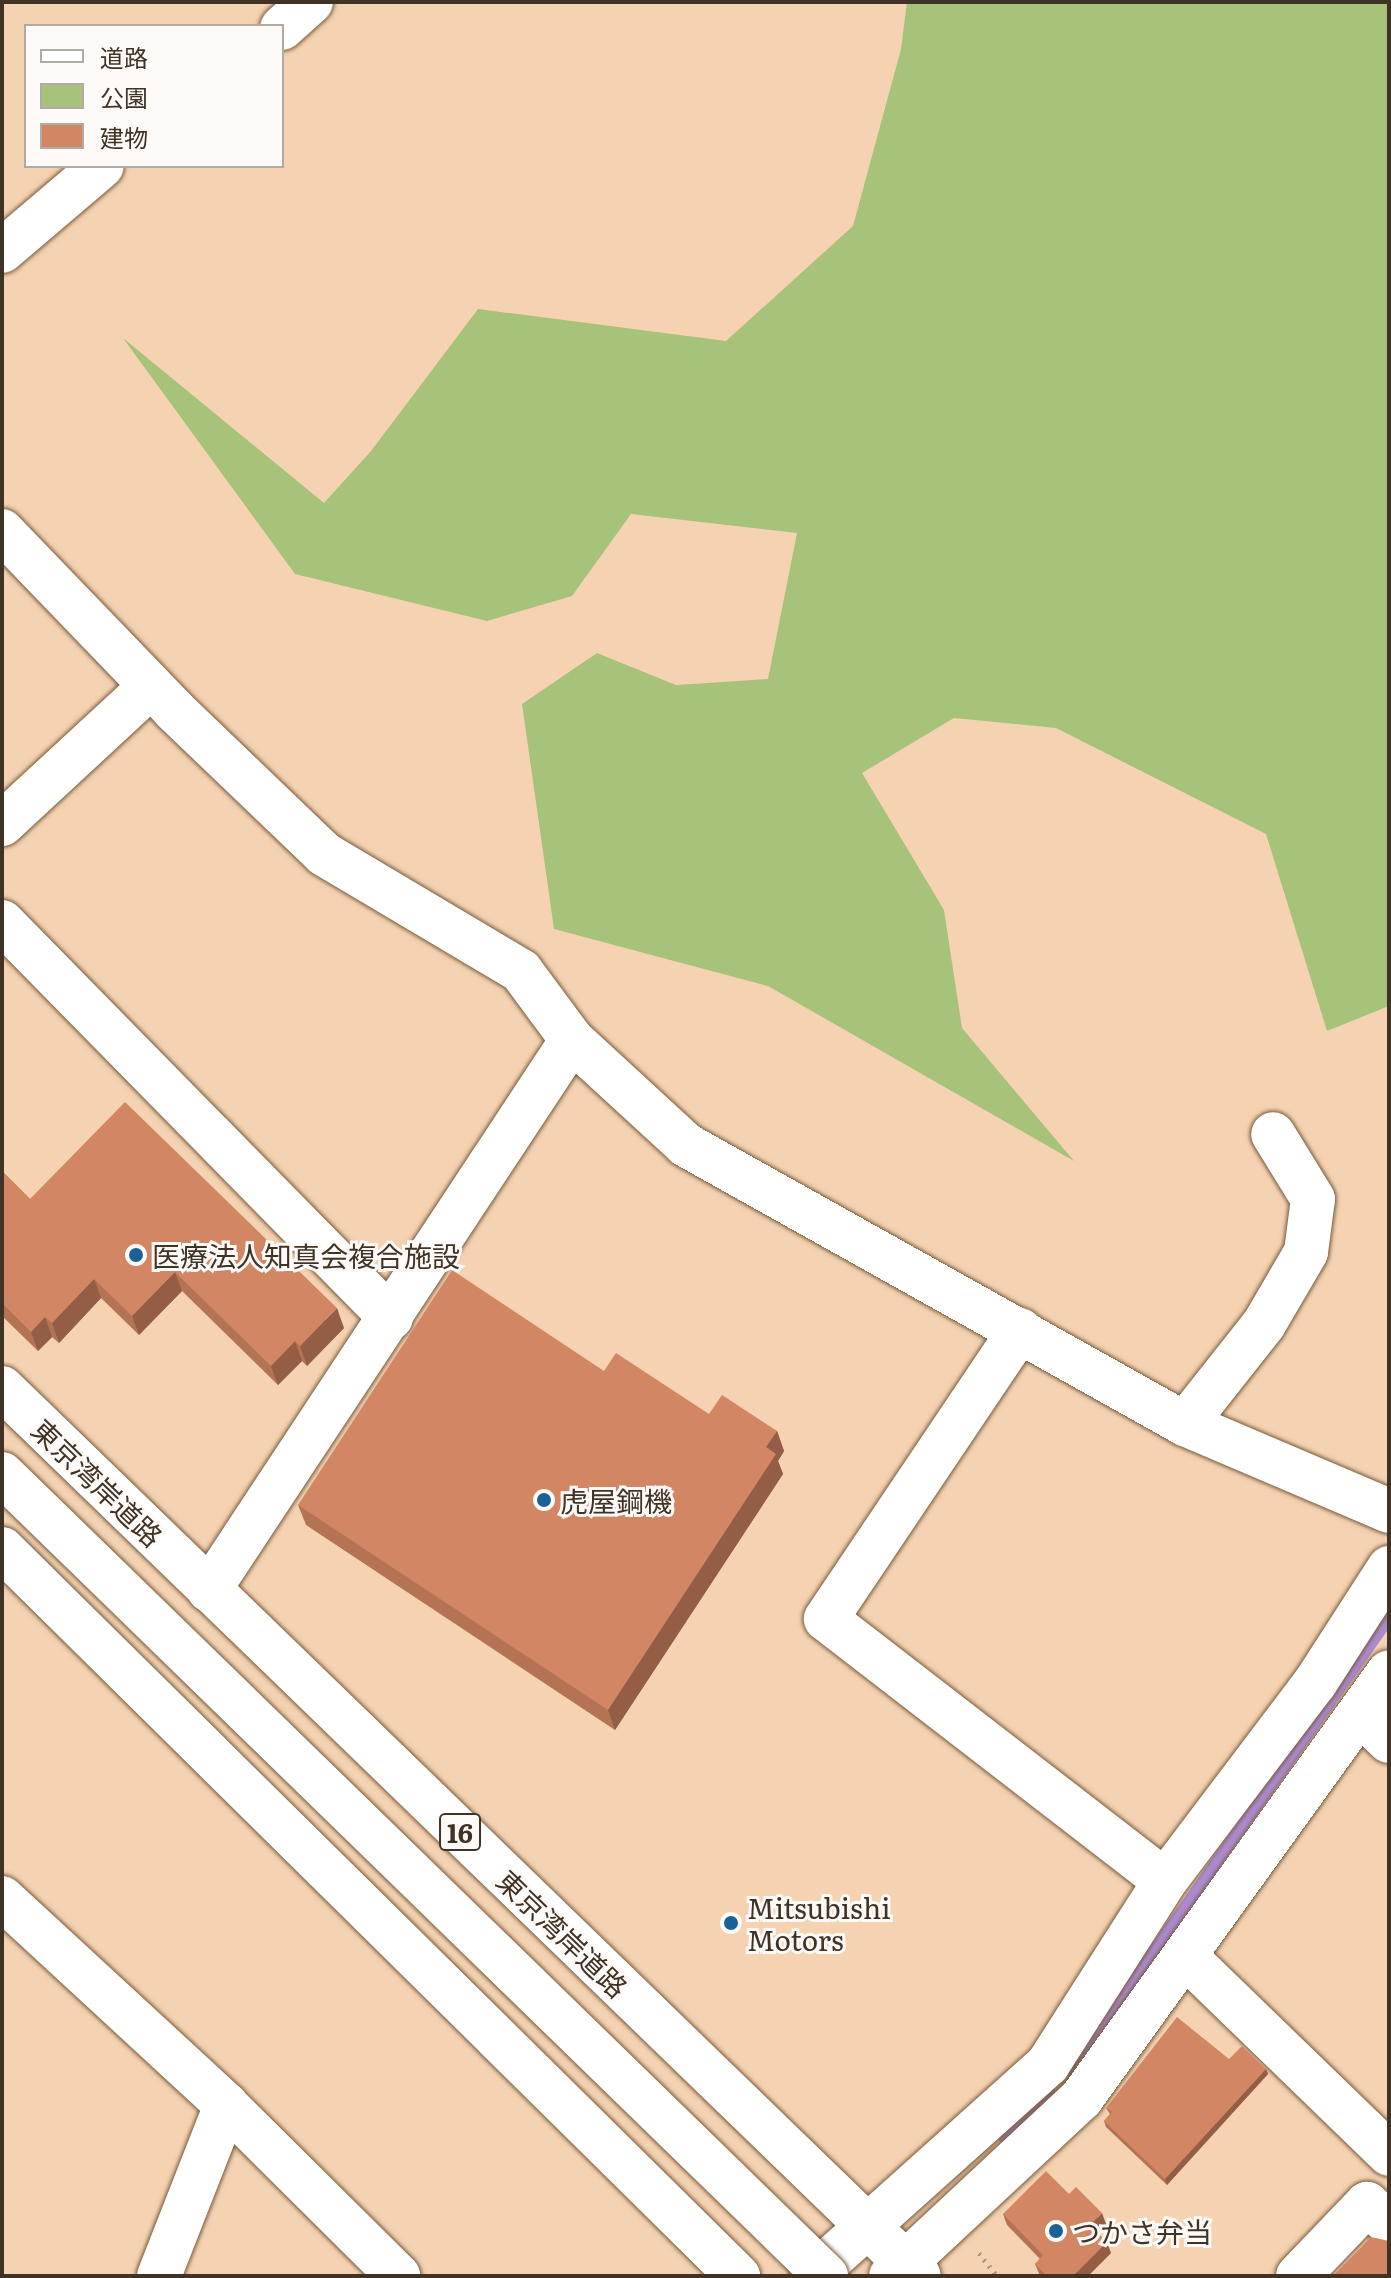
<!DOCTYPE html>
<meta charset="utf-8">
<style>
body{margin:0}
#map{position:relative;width:1391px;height:2278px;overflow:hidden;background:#f5d3b2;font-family:Literata,"Noto Sans JP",serif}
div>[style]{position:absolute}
.green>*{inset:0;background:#a7c37a}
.stream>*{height:12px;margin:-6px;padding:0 6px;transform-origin:6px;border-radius:6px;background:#ad8bd1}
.path>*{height:5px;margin-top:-2.5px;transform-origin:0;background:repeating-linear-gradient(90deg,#ae947b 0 2px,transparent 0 8px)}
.roads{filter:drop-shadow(0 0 2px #76593b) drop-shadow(0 0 2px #76593b)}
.minor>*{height:44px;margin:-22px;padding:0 22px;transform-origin:22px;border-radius:22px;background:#fff}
.highway>*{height:44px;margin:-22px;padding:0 22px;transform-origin:22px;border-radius:22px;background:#fff}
.bridges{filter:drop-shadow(0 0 2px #76593b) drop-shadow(0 0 2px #76593b)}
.highway-bridge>*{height:44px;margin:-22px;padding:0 22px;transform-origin:22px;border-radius:22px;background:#fff}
.wall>*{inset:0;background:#b57355}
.shaded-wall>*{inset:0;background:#935e45}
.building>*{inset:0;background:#d28663}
.dots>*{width:22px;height:22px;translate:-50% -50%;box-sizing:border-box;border:4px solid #fdfaf7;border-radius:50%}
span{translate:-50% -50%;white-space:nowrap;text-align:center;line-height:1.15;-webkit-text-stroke:6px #fdfaf7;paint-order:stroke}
.shield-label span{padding:2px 6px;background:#fdfaf7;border:2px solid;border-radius:6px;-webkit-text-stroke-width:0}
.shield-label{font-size:26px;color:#403326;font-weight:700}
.poi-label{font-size:28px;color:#403326}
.left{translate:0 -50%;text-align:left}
.street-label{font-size:28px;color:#403326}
.frame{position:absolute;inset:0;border:4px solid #403326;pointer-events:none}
.legend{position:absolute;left:24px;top:24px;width:260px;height:144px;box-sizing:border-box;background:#fdfaf7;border:2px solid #b1aaa3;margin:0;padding:10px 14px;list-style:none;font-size:24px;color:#403326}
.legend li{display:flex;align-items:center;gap:16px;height:40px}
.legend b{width:40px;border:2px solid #b1aaa3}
</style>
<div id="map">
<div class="green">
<i style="clip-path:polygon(907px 2px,1389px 2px,1389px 1006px,1327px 1031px,1266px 834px,1056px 728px,954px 718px,862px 773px,944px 910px,962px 1028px,1074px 1161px,768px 986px,554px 929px,522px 704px,597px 653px,676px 685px,768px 679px,797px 533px,631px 514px,572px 596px,487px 621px,295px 574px,123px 338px,324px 503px,371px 451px,478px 309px,726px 341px,853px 226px,901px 49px)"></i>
</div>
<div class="stream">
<i style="left:1070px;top:2070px;width:553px;rotate:-54.79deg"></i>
<i style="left:1004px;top:2137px;width:64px;rotate:-45deg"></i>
</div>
<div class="path">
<i style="left:979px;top:2253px;width:29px;rotate:52deg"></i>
</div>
<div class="roads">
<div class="minor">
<i style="left:282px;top:28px;width:39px;rotate:-42deg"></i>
<i style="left:2px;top:251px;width:131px;rotate:-40.4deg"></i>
<i style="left:2px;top:531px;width:247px;rotate:46.1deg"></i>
<i style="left:173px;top:709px;width:209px;rotate:43.8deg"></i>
<i style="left:324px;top:854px;width:229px;rotate:30.7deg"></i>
<i style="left:521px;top:971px;width:86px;rotate:53.5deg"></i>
<i style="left:572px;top:1040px;width:155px;rotate:42.6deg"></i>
<i style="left:686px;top:1145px;width:572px;rotate:29.21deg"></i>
<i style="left:1185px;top:1424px;width:222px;rotate:23.1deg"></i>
<i style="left:2px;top:824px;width:203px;rotate:-42.8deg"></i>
<i style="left:2px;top:922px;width:555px;rotate:45.51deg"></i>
<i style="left:1020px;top:1330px;width:348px;rotate:123.9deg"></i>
<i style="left:826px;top:1619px;width:428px;rotate:37.7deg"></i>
<i style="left:1185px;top:1424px;width:127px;rotate:-51.7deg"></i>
<i style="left:1264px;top:1324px;width:83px;rotate:-59.7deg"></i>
<i style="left:1306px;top:1252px;width:53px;rotate:-82.5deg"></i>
<i style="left:1313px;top:1199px;width:76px;rotate:-121.6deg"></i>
<i style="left:209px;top:1590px;width:659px;rotate:-56.58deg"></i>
<i style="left:1361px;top:1714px;width:39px;rotate:44deg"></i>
<i style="left:2px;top:1898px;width:305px;rotate:42.7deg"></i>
<i style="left:226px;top:2105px;width:243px;rotate:44.8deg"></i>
<i style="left:1186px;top:1957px;width:283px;rotate:44.1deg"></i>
<i style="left:159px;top:2276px;width:184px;rotate:-68.6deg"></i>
<i style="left:812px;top:2276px;width:317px;rotate:-41.9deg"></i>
<i style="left:1048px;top:2064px;width:217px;rotate:-57.4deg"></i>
<i style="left:1165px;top:1881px;width:248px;rotate:-52.9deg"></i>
<i style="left:1315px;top:1683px;width:137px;rotate:-57.2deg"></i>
<i style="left:891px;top:2276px;width:260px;rotate:-43deg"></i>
<i style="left:1081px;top:2099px;width:526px;rotate:-54.2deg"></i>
<i style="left:1298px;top:2276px;width:100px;rotate:-46.2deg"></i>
<i style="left:1367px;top:2204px;width:29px;rotate:41deg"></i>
</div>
<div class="highway">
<i style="left:2px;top:1388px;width:1276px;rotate:44.08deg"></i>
<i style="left:2px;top:1549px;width:1035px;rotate:44.65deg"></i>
</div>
</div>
<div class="bridges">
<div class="highway-bridge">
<i style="left:2px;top:1474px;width:1150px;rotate:44.22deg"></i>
</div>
</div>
<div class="wall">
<i style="clip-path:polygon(2px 1171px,30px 1199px,344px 1328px,307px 1366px,302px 1361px,278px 1385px,182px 1291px,139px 1335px,101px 1298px,59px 1343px,52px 1337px,38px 1351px,2px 1316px)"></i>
<i style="clip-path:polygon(709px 1414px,777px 1431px,784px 1451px,778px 1461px,783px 1474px,615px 1730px,306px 1525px,298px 1505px)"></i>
<i style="clip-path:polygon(1229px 2059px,1266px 2069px,1268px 2074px,1167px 2185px,1106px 2127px,1104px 2121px,1110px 2114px,1106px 2108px)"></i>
<i style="clip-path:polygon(1069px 2194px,1106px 2224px,1098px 2233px,1111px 2253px,1088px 2276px,1040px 2276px,1035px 2264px,1040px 2259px,1007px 2225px,1003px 2214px)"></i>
</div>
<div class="shaded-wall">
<i style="clip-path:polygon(175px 1272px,182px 1291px,139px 1335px,132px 1316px)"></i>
<i style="clip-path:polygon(94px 1279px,101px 1298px,59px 1343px,52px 1323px)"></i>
<i style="clip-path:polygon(337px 1308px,344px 1328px,307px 1366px,300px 1346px)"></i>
<i style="clip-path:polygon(45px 1317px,52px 1337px,38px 1351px,31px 1332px)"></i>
<i style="clip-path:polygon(295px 1341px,302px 1361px,278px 1385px,271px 1366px)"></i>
<i style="clip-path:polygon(777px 1431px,784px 1451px,778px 1461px,783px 1474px,615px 1730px,608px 1710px,766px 1447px)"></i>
<i style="clip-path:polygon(1266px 2069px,1268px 2074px,1167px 2185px,1165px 2179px)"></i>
<i style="clip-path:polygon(1102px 2213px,1106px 2224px,1094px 2236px,1090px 2225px)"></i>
<i style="clip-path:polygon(1107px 2242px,1111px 2253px,1088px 2276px,1073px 2276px)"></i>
</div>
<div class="building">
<i style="clip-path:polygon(125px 1102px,337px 1308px,300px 1346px,295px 1341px,271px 1366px,175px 1272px,132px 1316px,94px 1279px,52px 1323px,45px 1317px,31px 1332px,2px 1303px,2px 1171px,30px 1199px)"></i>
<i style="clip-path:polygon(452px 1270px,604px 1371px,616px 1353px,709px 1414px,722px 1395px,777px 1431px,766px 1447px,776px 1454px,608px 1710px,298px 1505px)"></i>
<i style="clip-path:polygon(1177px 2017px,1229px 2059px,1242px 2046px,1266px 2069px,1165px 2179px,1104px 2121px,1112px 2112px,1106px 2108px)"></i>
<i style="clip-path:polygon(1046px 2171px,1069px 2194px,1076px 2187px,1102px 2213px,1090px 2225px,1107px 2242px,1073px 2276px,1047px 2276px,1035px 2264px,1043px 2255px,1003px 2214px)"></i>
<i style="clip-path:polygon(1371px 2237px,1389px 2241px,1389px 2276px,1333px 2276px)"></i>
</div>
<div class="dots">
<i style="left:136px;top:1255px;background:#1a6195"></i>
<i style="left:544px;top:1500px;background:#1a6195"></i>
<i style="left:731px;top:1923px;background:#1a6195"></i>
<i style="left:1056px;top:2231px;background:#1a6195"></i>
</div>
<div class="shield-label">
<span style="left:460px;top:1832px">16</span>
</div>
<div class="poi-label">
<span class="left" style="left:152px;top:1255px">医療法人知真会複合施設</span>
<span class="left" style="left:560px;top:1500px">虎屋鋼機</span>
<span class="left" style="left:747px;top:1923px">Mitsubishi<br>Motors</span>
<span class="left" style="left:1072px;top:2231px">つかさ弁当</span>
</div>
<div class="street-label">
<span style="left:98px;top:1482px;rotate:44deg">東京湾岸道路</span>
<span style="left:563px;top:1933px;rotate:44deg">東京湾岸道路</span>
</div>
<div class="frame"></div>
<ul class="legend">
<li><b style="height:10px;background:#fff"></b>道路</li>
<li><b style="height:22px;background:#a7c37a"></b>公園</li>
<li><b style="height:22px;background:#d28663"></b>建物</li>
</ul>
</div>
